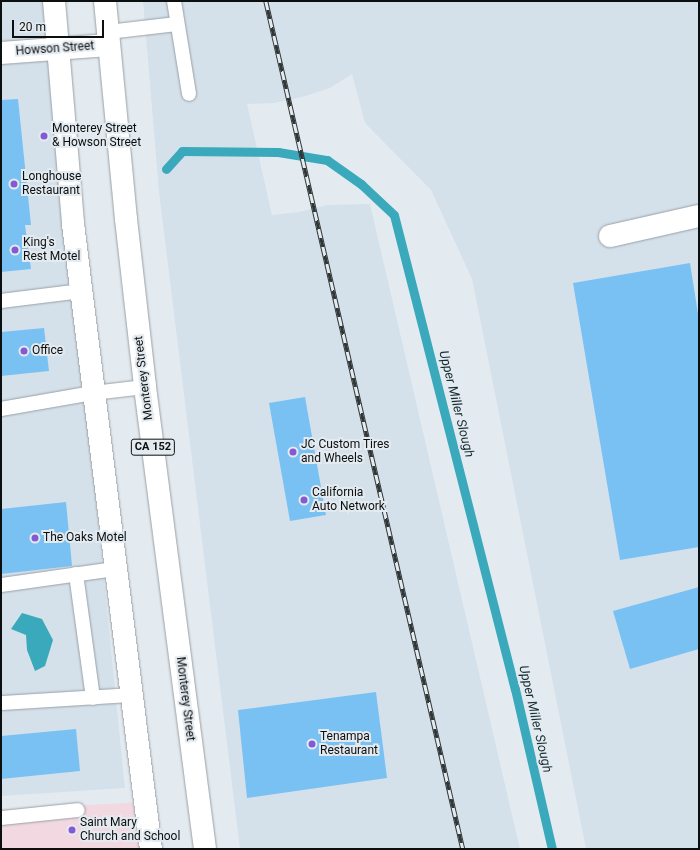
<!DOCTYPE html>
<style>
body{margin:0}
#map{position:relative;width:700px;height:850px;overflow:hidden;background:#e4ebf0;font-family:Roboto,sans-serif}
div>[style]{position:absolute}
.built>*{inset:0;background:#d4e1eb}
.education>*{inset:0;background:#f2d8e1}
.water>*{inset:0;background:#3aa9bb}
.stream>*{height:9px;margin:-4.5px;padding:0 4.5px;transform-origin:4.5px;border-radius:4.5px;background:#3aa9bb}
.building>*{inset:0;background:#7ac1f3}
.roads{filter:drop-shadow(0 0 1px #9aa0a5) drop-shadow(0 0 1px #9aa0a5)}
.service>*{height:14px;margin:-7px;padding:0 7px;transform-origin:7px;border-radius:7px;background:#fff}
.minor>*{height:22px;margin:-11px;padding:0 11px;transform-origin:11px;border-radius:11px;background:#fff}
.primary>*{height:22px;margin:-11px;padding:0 11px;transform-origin:11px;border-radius:11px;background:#fff}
.rail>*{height:4.5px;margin-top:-2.25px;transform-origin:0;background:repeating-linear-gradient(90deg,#e4ebf0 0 9px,#323637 0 18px);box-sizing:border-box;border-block:1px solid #323637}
.dots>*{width:11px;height:11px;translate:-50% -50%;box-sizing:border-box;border:2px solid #e4ebf0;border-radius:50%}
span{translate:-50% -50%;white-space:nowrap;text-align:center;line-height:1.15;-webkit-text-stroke:4px #e4ebf0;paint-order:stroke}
.shield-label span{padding:1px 3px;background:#e4ebf0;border:1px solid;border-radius:3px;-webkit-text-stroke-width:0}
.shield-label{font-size:11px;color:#0c0f10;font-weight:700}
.street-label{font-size:12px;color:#0c0f10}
.poi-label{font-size:12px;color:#0c0f10}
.left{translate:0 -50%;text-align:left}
.water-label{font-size:13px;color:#172f34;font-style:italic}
.frame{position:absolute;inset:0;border:2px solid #0c0f10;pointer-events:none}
.scale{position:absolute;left:12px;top:20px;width:92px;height:18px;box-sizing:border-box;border:2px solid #0c0f10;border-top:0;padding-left:5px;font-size:12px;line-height:14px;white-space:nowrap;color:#0c0f10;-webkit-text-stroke:3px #e4ebf0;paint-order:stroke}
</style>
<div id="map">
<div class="built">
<i style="clip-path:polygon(1px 1px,46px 1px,125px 788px,1px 796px)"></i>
<i style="clip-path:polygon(143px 1px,699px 1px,699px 849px,586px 849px,472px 279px,431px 190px,365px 123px,352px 74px,330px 88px,302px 97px,274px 103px,247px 104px,272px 215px,299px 212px,327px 205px,370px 204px,520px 849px,240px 849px,159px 192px)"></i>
</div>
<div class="education">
<i style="clip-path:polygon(139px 802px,144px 849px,1px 849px,1px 810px)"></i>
</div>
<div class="water">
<i style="clip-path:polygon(22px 613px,42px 619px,53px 640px,45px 666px,35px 671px,27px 650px,26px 635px,11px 629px)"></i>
</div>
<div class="stream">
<i style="left:166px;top:169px;width:24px;rotate:-48deg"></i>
<i style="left:182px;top:151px;width:96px;rotate:0.6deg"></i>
<i style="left:278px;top:152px;width:50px;rotate:9.3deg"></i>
<i style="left:327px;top:160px;width:42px;rotate:35.2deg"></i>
<i style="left:361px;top:184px;width:45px;rotate:43.2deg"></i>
<i style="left:394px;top:215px;width:489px;rotate:75.7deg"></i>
<i style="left:515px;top:689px;width:164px;rotate:77deg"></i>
</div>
<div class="building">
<i style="clip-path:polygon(18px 99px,31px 225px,25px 225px,31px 269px,1px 272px,1px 100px)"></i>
<i style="clip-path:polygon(690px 263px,699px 320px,699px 547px,620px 560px,573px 283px)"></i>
<i style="clip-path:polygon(44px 328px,49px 371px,1px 376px,1px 332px)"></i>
<i style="clip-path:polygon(305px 397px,326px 515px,290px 521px,269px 403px)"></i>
<i style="clip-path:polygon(66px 502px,72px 566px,1px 574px,1px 509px)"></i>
<i style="clip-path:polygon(699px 587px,699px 649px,630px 669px,613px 611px)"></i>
<i style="clip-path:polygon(376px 692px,387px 778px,247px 798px,238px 710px)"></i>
<i style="clip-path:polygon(76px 729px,80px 771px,1px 779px,1px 736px)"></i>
</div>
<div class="roads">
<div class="service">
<i style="left:174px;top:1px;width:94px;rotate:80.8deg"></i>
<i style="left:108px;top:32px;width:69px;rotate:-6.6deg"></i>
<i style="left:1px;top:301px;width:81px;rotate:-7.1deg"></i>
<i style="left:1px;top:409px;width:93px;rotate:-9.9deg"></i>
<i style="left:93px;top:393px;width:52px;rotate:-6.6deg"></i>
<i style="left:76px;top:574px;width:125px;rotate:82.2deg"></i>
<i style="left:1px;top:585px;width:115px;rotate:-8deg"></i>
<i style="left:1px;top:703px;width:130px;rotate:-3.5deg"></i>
<i style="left:1px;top:818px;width:77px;rotate:-5.9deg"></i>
</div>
<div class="minor">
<i style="left:1px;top:53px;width:108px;rotate:-4.2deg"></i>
<i style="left:610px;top:236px;width:91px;rotate:-12.7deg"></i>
</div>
<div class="primary">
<i style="left:54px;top:1px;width:224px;rotate:85.1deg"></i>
<i style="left:73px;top:224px;width:630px;rotate:82.89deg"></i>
<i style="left:105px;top:1px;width:219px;rotate:84.5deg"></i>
<i style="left:126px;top:219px;width:169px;rotate:83.5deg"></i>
<i style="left:145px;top:387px;width:466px;rotate:82.6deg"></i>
</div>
</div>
<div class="rail">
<i style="left:266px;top:1px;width:871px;rotate:76.92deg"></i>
</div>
<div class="dots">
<i style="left:44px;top:136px;background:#835ad4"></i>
<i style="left:14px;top:184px;background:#835ad4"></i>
<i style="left:15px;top:250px;background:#835ad4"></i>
<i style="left:24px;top:351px;background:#835ad4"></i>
<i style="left:293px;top:452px;background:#835ad4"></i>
<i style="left:304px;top:500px;background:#835ad4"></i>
<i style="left:35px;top:538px;background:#835ad4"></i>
<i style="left:312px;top:744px;background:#835ad4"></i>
<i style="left:72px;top:830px;background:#835ad4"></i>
</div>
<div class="shield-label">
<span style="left:153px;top:447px">CA 152</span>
</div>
<div class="street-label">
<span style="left:55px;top:49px;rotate:-4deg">Howson Street</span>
<span style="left:144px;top:378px;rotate:-97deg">Monterey Street</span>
<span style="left:185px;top:699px;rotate:83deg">Monterey Street</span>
</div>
<div class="poi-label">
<span class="left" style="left:52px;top:136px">Monterey Street<br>&amp; Howson Street</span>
<span class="left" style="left:22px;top:184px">Longhouse<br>Restaurant</span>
<span class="left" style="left:23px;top:250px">King's<br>Rest Motel</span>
<span class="left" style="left:32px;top:351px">Office</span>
<span class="left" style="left:301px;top:452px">JC Custom Tires<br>and Wheels</span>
<span class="left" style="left:312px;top:500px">California<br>Auto Network</span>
<span class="left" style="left:43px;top:538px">The Oaks Motel</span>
<span class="left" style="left:320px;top:744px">Tenampa<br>Restaurant</span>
<span class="left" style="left:80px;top:830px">Saint Mary<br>Church and School</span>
</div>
<div class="water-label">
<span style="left:456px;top:404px;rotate:76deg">Upper Miller Slough</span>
<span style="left:535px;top:719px;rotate:77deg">Upper Miller Slough</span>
</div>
<div class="frame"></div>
<div class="scale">20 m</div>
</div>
